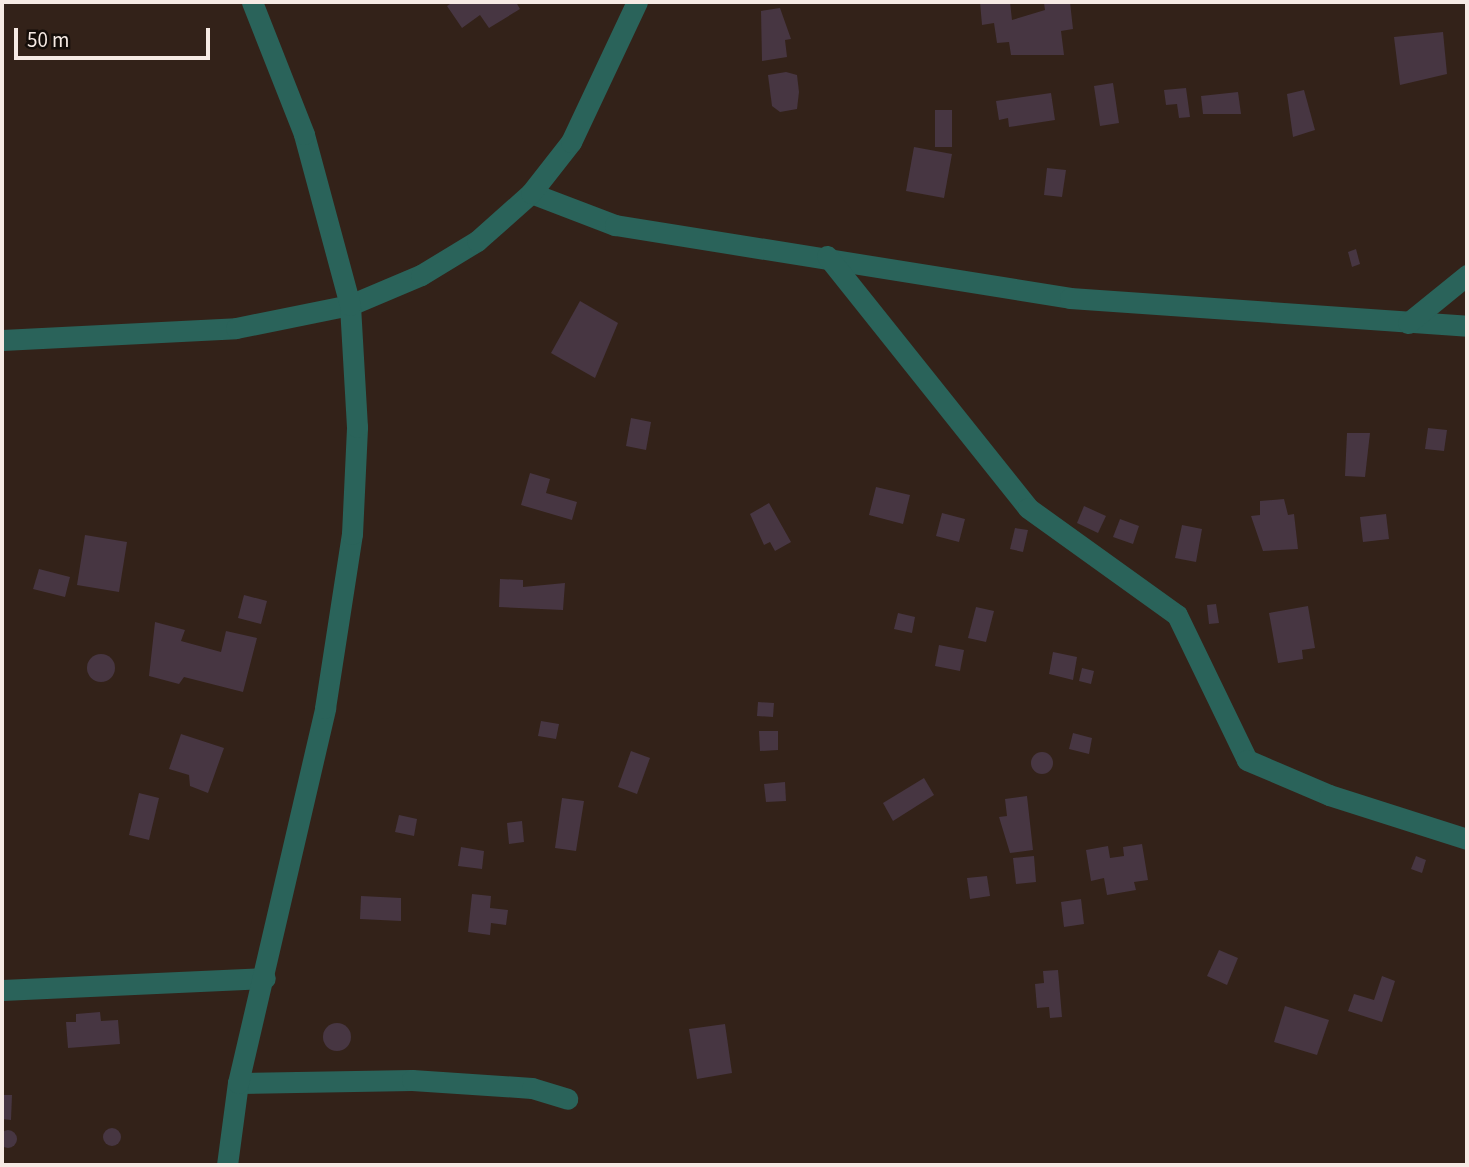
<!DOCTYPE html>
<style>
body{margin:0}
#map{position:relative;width:1469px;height:1167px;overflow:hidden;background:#332219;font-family:"Source Sans 3",sans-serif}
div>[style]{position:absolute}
.building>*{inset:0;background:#473642}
.round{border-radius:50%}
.minor>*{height:21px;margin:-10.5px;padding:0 10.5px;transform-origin:10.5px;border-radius:10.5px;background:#2a635a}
span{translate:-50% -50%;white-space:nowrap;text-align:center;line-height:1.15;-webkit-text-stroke:5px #150e0a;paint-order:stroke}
.frame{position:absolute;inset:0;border:4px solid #f6eae4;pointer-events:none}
.scale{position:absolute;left:14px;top:28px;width:196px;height:32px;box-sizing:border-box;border:4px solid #f6eae4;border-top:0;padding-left:9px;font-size:21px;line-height:24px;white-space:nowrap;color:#f6eae4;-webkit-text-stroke:5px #150e0a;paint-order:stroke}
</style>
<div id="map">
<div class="building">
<i style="clip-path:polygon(453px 2px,516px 2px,520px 9px,489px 28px,480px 15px,462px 28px,447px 6px)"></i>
<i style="clip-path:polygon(980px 2px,1010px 2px,1012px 20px,1045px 10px,1044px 3px,1070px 2px,1073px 29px,1061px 31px,1064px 55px,1011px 55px,1009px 42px,997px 43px,994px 23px,982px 25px)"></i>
<i style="clip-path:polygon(780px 8px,791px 39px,785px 40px,787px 57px,762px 61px,761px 11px)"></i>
<i style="clip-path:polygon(1443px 32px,1447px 74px,1400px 85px,1394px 37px)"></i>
<i style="clip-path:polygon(786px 72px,797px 75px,799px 92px,797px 109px,780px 112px,772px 106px,768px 75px)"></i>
<i style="clip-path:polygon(1113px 83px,1119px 123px,1100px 126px,1094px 86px)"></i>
<i style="clip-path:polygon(1186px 88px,1190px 117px,1179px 118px,1177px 104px,1166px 105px,1164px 90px)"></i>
<i style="clip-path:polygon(1304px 90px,1315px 130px,1293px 137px,1287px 94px)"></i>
<i style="clip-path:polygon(1238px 92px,1241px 114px,1203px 114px,1201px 96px)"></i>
<i style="clip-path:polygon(1051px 93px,1055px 120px,1009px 127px,1008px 118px,999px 120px,996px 101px)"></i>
<i style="clip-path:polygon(935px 110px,952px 110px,952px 147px,935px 147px)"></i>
<i style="clip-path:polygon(914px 147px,952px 154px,944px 198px,906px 191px)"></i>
<i style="clip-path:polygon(1047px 168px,1066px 170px,1062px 197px,1044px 195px)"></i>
<i style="clip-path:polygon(1356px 249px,1360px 264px,1352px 267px,1348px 252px)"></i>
<i style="clip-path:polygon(580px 301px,618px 323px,595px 378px,551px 353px)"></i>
<i style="clip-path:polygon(631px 418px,651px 422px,646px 450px,626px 446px)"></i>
<i style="clip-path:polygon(1428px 428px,1447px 430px,1444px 451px,1425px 449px)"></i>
<i style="clip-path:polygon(1347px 433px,1370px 433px,1365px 477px,1345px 476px)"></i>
<i style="clip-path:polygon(530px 473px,550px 479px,546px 493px,577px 502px,572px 520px,521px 505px)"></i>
<i style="clip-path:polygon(876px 487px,910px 495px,903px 524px,869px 515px)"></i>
<i style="clip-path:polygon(1284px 499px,1288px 515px,1294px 514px,1298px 549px,1263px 551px,1251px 516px,1260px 515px,1260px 501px)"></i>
<i style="clip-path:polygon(769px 503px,791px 542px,775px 551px,770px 542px,764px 545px,750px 514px)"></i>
<i style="clip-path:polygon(1084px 506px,1106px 516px,1098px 533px,1077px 523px)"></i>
<i style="clip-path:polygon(942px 513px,965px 519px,959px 542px,936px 536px)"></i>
<i style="clip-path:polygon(1386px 514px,1389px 539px,1363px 542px,1360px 517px)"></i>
<i style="clip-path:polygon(1120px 519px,1139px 526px,1133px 544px,1113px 537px)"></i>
<i style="clip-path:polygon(1182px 525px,1202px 529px,1196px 562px,1175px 558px)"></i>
<i style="clip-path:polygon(1015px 528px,1028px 530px,1023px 552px,1010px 549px)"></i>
<i style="clip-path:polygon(85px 535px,127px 542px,119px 592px,77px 585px)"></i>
<i style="clip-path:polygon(39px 569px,70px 577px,65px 597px,33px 589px)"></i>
<i style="clip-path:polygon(500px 579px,523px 580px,523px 587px,565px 583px,563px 610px,499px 607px)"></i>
<i style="clip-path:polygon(244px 595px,267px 601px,261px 624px,238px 618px)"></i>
<i style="clip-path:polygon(1216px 604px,1219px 623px,1209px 624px,1207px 605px)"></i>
<i style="clip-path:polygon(1308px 606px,1315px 648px,1302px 650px,1303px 659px,1278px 663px,1269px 613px)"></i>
<i style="clip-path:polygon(976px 607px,994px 611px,986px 642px,968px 638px)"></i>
<i style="clip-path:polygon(898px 613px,915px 617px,912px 633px,894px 629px)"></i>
<i style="clip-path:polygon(155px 622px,185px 630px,181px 641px,221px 652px,226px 631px,257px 638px,243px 692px,184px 677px,179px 684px,149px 676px)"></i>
<i style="clip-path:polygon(939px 645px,964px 650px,960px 671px,935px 666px)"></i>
<i style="clip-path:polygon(1053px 652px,1077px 657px,1073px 680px,1049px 674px)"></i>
<i class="round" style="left:87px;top:654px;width:28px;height:28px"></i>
<i style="clip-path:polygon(1082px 668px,1094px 671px,1091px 684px,1079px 681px)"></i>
<i style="clip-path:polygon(758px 702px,774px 703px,773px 717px,757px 716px)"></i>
<i style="clip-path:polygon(541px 721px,559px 724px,556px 739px,538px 736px)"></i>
<i style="clip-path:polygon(759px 731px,778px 731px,778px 750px,760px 751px)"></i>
<i style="clip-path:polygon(1073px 733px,1092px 738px,1089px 754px,1069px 749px)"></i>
<i style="clip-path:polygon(181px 734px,224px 748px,208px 793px,190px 786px,189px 775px,169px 769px)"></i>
<i style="clip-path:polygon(631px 751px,650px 758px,637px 794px,618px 787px)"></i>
<i class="round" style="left:1031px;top:752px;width:22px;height:22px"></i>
<i style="clip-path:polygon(924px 778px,934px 795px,893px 821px,883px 803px)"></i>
<i style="clip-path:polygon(785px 782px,786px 801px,766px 802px,764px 784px)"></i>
<i style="clip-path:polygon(139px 793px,159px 798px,149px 840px,129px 835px)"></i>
<i style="clip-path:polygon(1027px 796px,1033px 850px,1010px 853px,999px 817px,1007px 816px,1005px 799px)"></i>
<i style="clip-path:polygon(562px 798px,584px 801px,576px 851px,555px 848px)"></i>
<i style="clip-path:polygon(399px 815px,417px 819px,414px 836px,395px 832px)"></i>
<i style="clip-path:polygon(522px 821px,524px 842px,509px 844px,507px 823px)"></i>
<i style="clip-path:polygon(1142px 844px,1148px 880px,1134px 882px,1136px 890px,1107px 895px,1104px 878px,1091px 881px,1086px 850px,1108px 846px,1110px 858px,1124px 856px,1123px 847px)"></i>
<i style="clip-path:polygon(461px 847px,484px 851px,482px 869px,458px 866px)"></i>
<i style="clip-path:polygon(1034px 856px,1036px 882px,1016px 884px,1013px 858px)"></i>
<i style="clip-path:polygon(1416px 856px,1426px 860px,1422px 873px,1411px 869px)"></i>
<i style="clip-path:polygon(987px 876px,990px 896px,970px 899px,967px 878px)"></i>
<i style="clip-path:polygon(472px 894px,491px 896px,490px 908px,508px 910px,506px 925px,491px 923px,490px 935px,468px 932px)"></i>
<i style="clip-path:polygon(361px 896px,401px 898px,401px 921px,360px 919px)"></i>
<i style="clip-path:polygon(1081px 899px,1084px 924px,1064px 927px,1061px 902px)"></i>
<i style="clip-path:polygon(1219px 950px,1238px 958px,1227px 985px,1207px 976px)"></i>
<i style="clip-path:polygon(1058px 970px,1062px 1017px,1050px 1018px,1049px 1007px,1037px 1008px,1035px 984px,1044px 983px,1043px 971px)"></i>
<i style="clip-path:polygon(1382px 976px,1395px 981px,1382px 1022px,1348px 1011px,1354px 994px,1374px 1000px)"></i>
<i style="clip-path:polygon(1285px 1006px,1329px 1020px,1317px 1055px,1274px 1042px)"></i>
<i style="clip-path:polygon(100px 1012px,101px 1021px,118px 1020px,120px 1044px,68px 1048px,66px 1022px,76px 1022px,76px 1014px)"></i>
<i class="round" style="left:323px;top:1023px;width:28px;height:28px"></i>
<i style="clip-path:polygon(725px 1024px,732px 1073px,697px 1079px,689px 1029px)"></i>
<i style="clip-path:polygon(2px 1095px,12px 1095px,11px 1120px,2px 1119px)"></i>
<i class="round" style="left:103px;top:1128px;width:18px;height:18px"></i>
<i class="round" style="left:-1px;top:1130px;width:18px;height:18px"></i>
</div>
<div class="minor">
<i style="left:531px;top:193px;width:90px;rotate:20.9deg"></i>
<i style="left:615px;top:225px;width:461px;rotate:9.1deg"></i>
<i style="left:1070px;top:298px;width:398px;rotate:4deg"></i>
<i style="left:827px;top:256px;width:322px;rotate:51.4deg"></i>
<i style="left:1028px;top:508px;width:183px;rotate:35.7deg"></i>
<i style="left:1177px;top:615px;width:161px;rotate:64.2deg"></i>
<i style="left:1247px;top:760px;width:89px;rotate:23.1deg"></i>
<i style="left:1329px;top:795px;width:145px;rotate:17.7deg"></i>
<i style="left:1408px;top:323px;width:76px;rotate:-39.1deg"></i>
<i style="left:2px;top:340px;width:234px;rotate:-2.9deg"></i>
<i style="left:236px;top:328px;width:116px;rotate:-11.4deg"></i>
<i style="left:350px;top:305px;width:77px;rotate:-22.9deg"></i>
<i style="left:421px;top:275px;width:66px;rotate:-31.3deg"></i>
<i style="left:477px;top:241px;width:72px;rotate:-41.6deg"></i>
<i style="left:531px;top:193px;width:65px;rotate:-51.9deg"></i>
<i style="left:571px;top:142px;width:155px;rotate:-64.8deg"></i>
<i style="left:2px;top:990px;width:263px;rotate:-2.6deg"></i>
<i style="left:238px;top:1083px;width:174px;rotate:-1deg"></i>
<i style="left:412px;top:1080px;width:120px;rotate:3.8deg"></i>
<i style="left:532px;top:1088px;width:37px;rotate:17deg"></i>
<i style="left:227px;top:1165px;width:83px;rotate:-82.4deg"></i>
<i style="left:238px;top:1083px;width:385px;rotate:-76.9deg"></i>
<i style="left:325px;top:708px;width:176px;rotate:-81.2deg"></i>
<i style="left:352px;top:534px;width:107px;rotate:-87.3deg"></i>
<i style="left:357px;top:427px;width:122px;rotate:-93.3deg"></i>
<i style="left:350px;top:305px;width:177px;rotate:-105.1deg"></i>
<i style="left:304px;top:134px;width:142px;rotate:-111.5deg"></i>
</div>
<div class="frame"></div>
<div class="scale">50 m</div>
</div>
